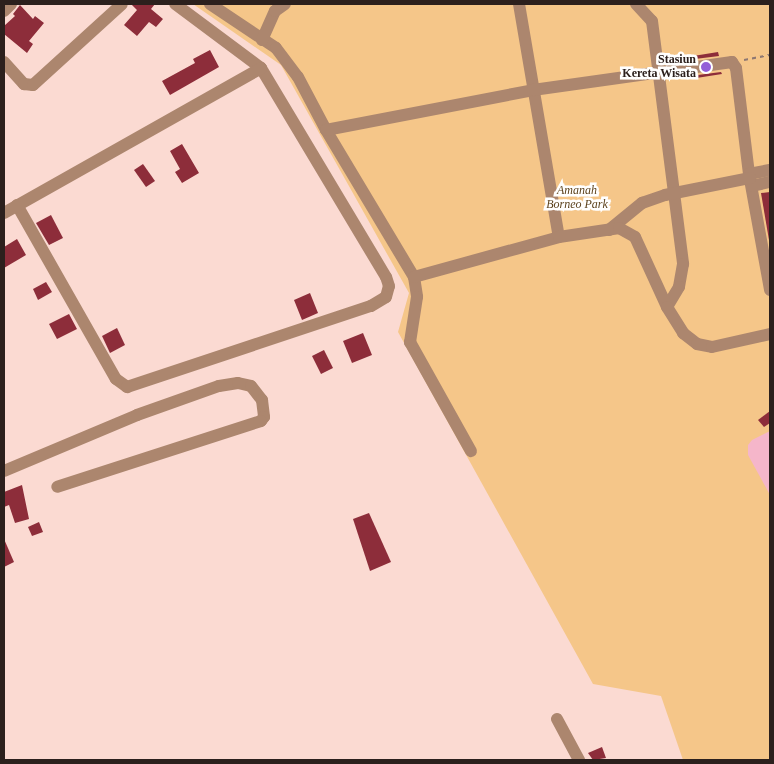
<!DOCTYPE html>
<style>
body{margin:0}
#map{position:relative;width:774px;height:764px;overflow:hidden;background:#fbdad2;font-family:"Times New Roman",serif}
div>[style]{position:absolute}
.green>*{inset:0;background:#f5c689}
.water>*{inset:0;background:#f5b6ca}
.building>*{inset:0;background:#8d2d3a}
.path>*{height:2px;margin-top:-1px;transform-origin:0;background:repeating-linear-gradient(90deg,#8e7872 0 4px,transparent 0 8px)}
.minor>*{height:12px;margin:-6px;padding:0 6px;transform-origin:6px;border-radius:6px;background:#ac866e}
.dots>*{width:14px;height:14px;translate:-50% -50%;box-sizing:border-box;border:2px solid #fff;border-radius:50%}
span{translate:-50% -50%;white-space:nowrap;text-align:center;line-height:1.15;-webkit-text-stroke:5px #fff;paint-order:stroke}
.poi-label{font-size:12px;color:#2c201d;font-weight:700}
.right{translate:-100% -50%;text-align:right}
.park-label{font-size:12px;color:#5d431e;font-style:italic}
.frame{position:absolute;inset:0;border:5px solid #2c201d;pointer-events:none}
</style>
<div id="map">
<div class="green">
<i style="clip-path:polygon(193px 4px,770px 4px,770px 760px,683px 760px,661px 696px,593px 684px,398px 332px,409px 293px,281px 65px)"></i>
</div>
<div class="water">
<i style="clip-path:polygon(770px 431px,770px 495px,748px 455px,748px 445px,752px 440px)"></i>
</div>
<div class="building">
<i style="clip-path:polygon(131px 4px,155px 4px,151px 9px,163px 19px,156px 27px,149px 22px,137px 36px,124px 25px,137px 10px)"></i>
<i style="clip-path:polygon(20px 5px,33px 19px,35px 16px,44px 23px,29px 41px,33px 44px,27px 53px,4px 34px,4px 26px,15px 16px,13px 14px)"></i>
<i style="clip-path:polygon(210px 50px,219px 67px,170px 95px,162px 81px,195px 63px,193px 59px)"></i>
<i style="clip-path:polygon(718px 52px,719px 56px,687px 60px,687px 57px)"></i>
<i style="clip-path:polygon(721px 72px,722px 74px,690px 79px,690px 76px)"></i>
<i style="clip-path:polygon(182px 144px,199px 173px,182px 183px,175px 172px,180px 169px,170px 151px)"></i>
<i style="clip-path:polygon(143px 164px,155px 181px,146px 187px,134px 170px)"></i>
<i style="clip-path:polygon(770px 192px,770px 246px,761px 193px)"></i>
<i style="clip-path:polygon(51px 215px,63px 238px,49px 245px,36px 223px)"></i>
<i style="clip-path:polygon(17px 239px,26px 255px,4px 268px,4px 247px)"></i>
<i style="clip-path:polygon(46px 282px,52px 292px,38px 300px,33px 289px)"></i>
<i style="clip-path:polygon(310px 293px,318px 313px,302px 320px,294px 300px)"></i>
<i style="clip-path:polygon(69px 314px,77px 329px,57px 339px,49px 324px)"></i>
<i style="clip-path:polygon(117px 328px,125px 345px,110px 353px,102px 336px)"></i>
<i style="clip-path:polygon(363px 333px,372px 355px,352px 363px,343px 341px)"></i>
<i style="clip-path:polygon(324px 350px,333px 368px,321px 374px,312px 356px)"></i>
<i style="clip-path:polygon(770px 411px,770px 423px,764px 427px,758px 420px)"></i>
<i style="clip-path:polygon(22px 485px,29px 519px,15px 523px,9px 505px,4px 507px,4px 492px)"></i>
<i style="clip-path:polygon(369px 513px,391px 562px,370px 571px,353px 519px)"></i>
<i style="clip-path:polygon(39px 522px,43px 532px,32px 536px,28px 527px)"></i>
<i style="clip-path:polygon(4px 539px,14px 562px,4px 567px)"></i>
<i style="clip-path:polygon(602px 747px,606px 758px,593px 760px,588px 753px)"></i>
</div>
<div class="path">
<i style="left:744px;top:60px;width:26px;rotate:-11deg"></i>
</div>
<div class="minor">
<i style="left:210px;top:4px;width:79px;rotate:33.7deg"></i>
<i style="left:276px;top:48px;width:36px;rotate:53deg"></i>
<i style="left:298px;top:77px;width:60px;rotate:62.2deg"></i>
<i style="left:326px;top:130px;width:171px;rotate:59.1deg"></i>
<i style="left:414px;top:277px;width:20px;rotate:81deg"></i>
<i style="left:417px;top:297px;width:46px;rotate:98.8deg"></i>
<i style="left:410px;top:342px;width:125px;rotate:60.8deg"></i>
<i style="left:519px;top:4px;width:236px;rotate:80.3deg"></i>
<i style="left:636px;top:4px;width:23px;rotate:47deg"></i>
<i style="left:652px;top:21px;width:245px;rotate:82.7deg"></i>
<i style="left:683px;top:264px;width:23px;rotate:100deg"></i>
<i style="left:679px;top:287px;width:23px;rotate:121deg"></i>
<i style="left:4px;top:11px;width:10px;rotate:-45deg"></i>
<i style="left:262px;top:40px;width:32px;rotate:-66deg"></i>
<i style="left:275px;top:11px;width:12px;rotate:-35deg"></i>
<i style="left:4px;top:62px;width:30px;rotate:48deg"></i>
<i style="left:24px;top:84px;width:9px;rotate:6deg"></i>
<i style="left:33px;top:85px;width:120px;rotate:-42.3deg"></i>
<i style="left:326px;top:130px;width:211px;rotate:-10.9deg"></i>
<i style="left:533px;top:90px;width:201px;rotate:-8deg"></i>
<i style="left:732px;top:62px;width:7px;rotate:56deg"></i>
<i style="left:736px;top:68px;width:107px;rotate:83deg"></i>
<i style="left:749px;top:174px;width:118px;rotate:79.7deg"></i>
<i style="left:749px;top:174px;width:21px;rotate:-11deg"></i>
<i style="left:752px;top:186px;width:18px;rotate:-13deg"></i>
<i style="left:17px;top:205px;width:200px;rotate:60.4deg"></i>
<i style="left:116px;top:379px;width:14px;rotate:36deg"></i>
<i style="left:127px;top:387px;width:257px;rotate:-18.4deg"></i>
<i style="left:371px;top:306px;width:17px;rotate:-31deg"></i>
<i style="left:386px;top:297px;width:11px;rotate:-75deg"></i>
<i style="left:389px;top:286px;width:9px;rotate:-108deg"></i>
<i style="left:386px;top:277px;width:244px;rotate:-120.9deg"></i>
<i style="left:261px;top:68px;width:107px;rotate:-143.3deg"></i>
<i style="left:4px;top:213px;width:295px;rotate:-29.4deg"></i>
<i style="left:609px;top:230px;width:43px;rotate:-39.3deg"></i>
<i style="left:642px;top:203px;width:24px;rotate:-19deg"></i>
<i style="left:665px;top:195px;width:87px;rotate:-11.3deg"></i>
<i style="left:414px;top:277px;width:150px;rotate:-15.4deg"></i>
<i style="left:559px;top:237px;width:61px;rotate:-8.5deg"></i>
<i style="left:619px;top:228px;width:18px;rotate:29deg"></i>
<i style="left:635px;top:237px;width:77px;rotate:65.4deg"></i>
<i style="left:667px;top:307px;width:31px;rotate:58deg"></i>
<i style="left:683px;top:333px;width:18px;rotate:38deg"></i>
<i style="left:697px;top:344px;width:15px;rotate:11deg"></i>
<i style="left:712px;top:347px;width:59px;rotate:-12.6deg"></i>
<i style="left:4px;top:471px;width:144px;rotate:-22.8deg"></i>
<i style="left:137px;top:415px;width:87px;rotate:-19.5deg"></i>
<i style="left:219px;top:386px;width:19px;rotate:-9deg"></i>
<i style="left:238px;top:383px;width:13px;rotate:13deg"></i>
<i style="left:251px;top:386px;width:18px;rotate:52deg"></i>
<i style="left:262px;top:400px;width:17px;rotate:83deg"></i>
<i style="left:264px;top:417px;width:5px;rotate:127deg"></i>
<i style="left:261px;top:421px;width:214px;rotate:162.1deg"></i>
<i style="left:557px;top:719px;width:47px;rotate:61.8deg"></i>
</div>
<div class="dots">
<i style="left:706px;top:67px;background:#935fd8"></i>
</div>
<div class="poi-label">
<span class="right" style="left:696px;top:67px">Stasiun<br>Kereta Wisata</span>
</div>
<div class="park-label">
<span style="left:577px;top:198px">Amanah<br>Borneo Park</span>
</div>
<div class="frame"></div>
</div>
